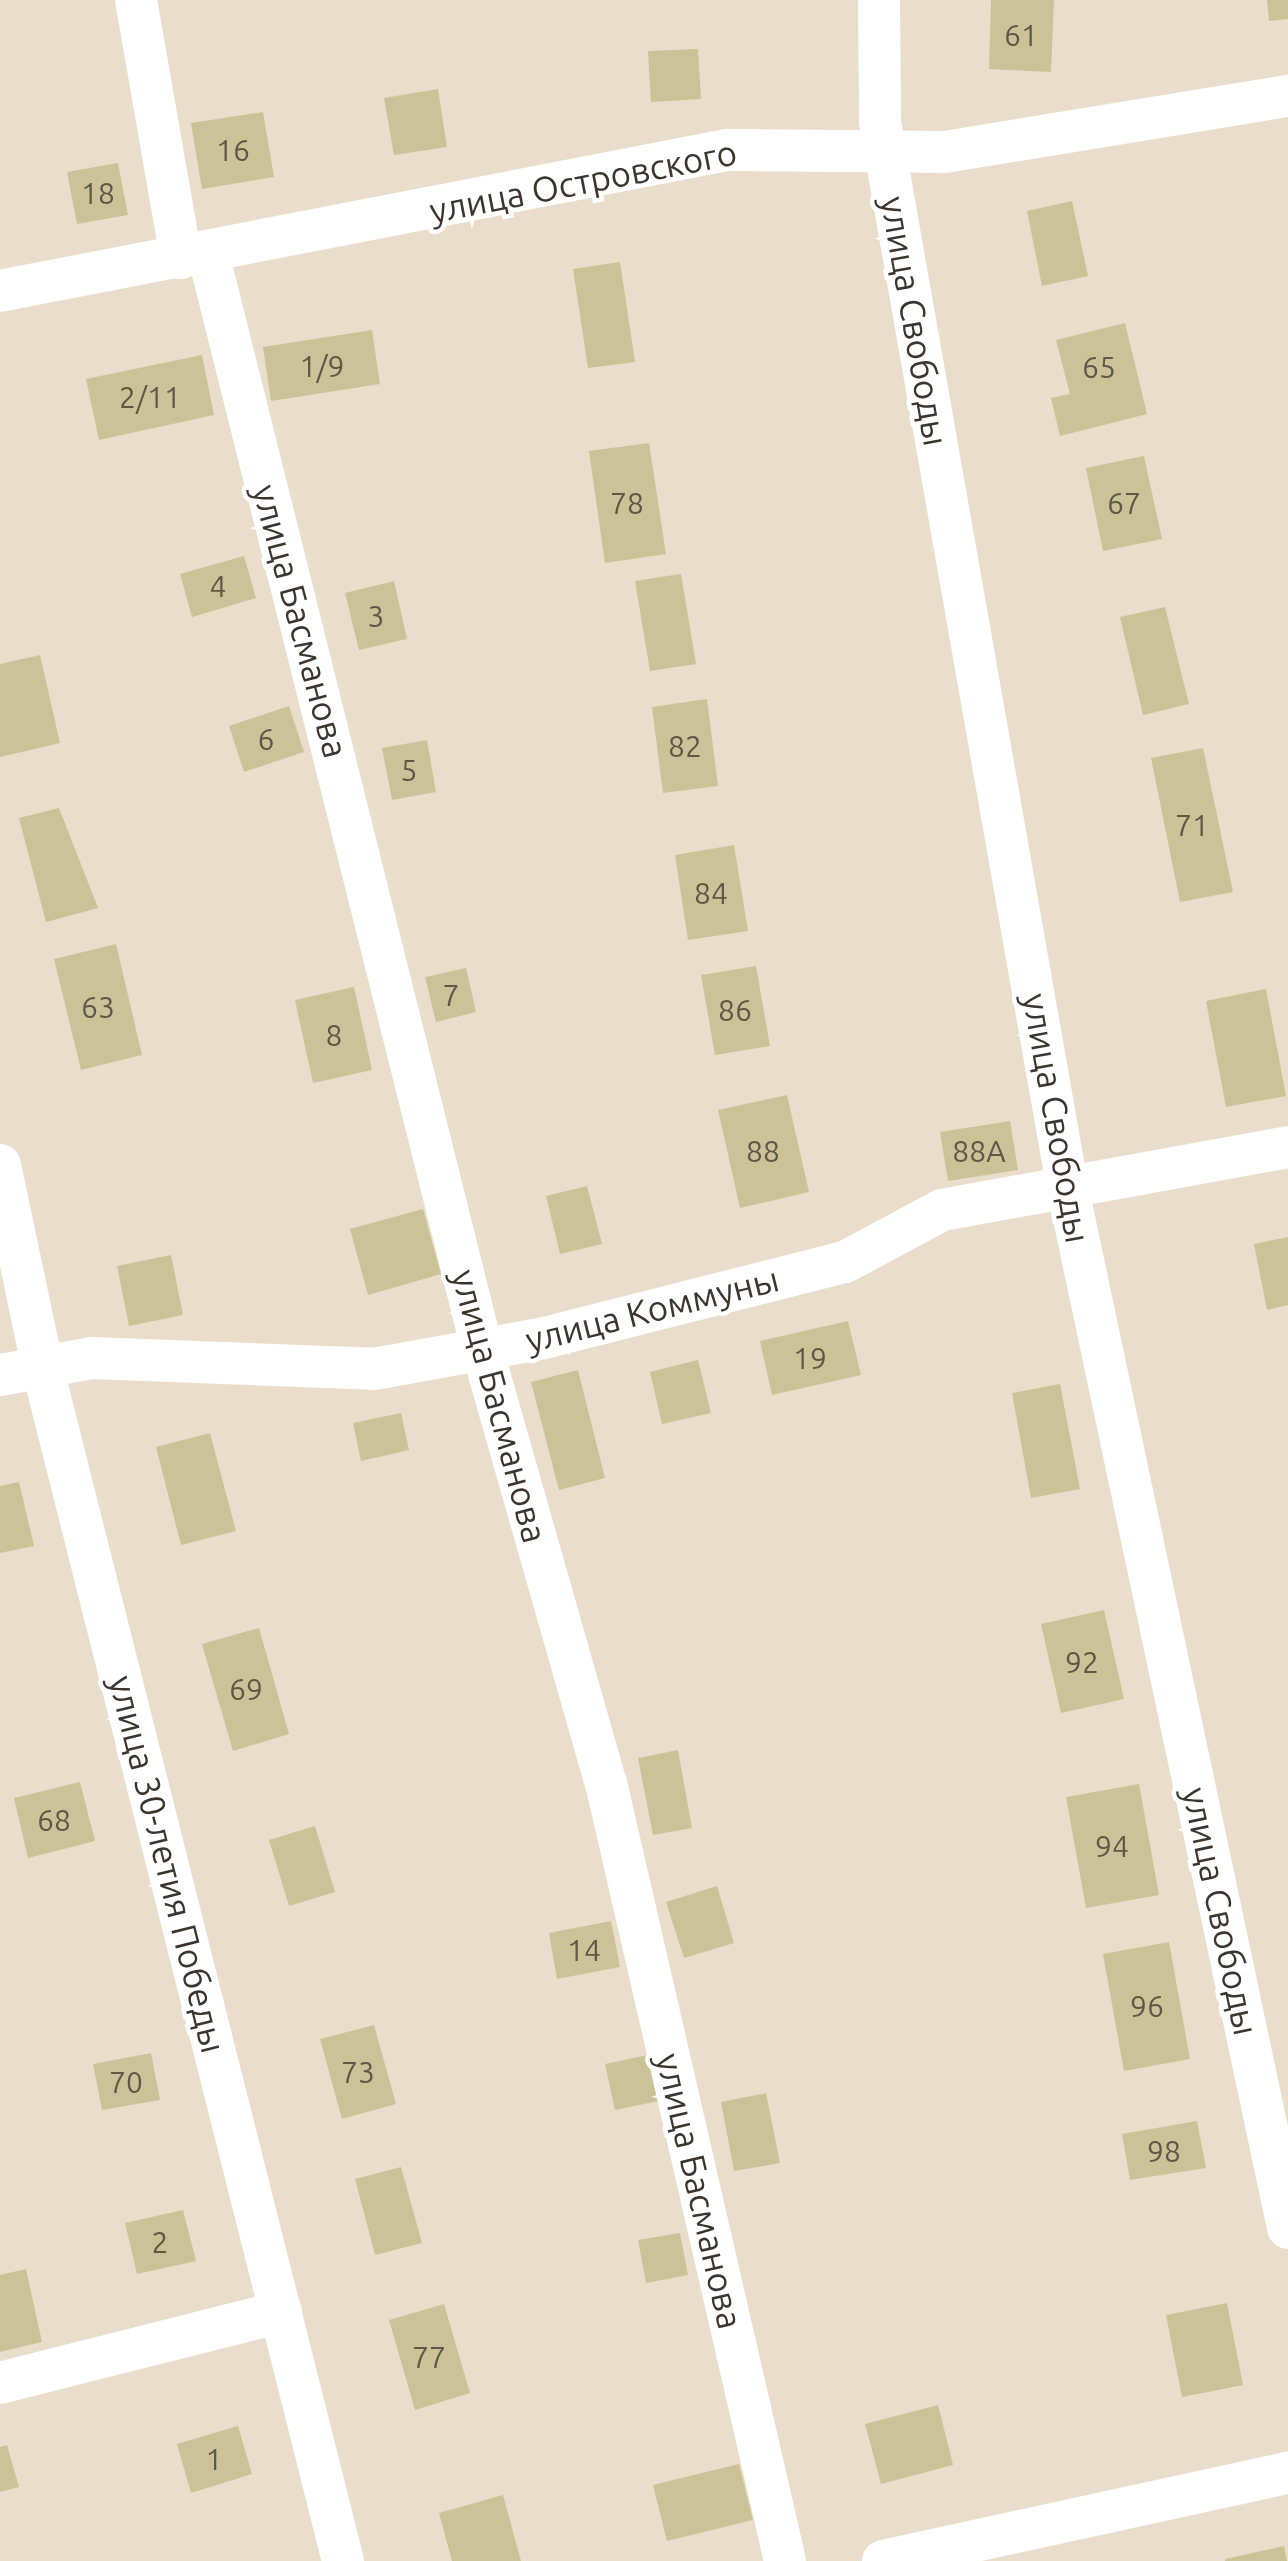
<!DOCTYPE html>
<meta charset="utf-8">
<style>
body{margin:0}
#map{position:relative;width:1288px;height:2561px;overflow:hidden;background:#ebddcb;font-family:Ubuntu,sans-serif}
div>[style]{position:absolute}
.building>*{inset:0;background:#cbc397}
.minor>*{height:42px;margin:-21px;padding:0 21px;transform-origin:21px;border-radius:21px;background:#fff}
span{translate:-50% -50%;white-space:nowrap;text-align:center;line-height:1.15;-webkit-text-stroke:9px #fff;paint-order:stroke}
.number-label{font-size:30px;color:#5f5848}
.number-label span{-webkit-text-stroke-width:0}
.street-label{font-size:35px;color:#3b352e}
</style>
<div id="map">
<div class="building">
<i style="clip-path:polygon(991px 0,1054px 0,1051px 72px,989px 69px)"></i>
<i style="clip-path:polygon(1267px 0,1288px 0,1288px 19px,1269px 21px)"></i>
<i style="clip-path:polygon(698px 49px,701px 99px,651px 102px,648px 51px)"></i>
<i style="clip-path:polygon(438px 89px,447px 147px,394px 155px,384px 98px)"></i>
<i style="clip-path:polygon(263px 112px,274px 177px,202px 189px,191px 123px)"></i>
<i style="clip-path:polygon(118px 163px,128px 215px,77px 224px,67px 172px)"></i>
<i style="clip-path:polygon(1072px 201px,1088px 276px,1042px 286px,1027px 211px)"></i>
<i style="clip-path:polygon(620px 262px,635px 362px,588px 368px,573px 269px)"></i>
<i style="clip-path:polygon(1125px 323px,1147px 414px,1060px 436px,1051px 398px,1070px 394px,1056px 340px)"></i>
<i style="clip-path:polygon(372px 330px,380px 384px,271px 401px,263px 347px)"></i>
<i style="clip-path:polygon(202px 355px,214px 415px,99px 440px,86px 379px)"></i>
<i style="clip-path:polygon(649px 443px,666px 554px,605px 563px,589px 451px)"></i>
<i style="clip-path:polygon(1144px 456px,1162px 539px,1103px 551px,1086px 468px)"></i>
<i style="clip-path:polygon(244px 556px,256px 598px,192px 617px,180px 574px)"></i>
<i style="clip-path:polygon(681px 574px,696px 664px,650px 671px,635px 581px)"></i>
<i style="clip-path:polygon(394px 581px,407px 639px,359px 650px,345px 593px)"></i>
<i style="clip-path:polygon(1165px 607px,1189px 704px,1143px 715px,1120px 617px)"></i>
<i style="clip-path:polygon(40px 655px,60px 743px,0 757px,0 664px)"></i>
<i style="clip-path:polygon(707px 699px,718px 786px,663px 793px,652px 707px)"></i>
<i style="clip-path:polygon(289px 706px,304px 752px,244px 772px,229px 726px)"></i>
<i style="clip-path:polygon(427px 740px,436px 792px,392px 800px,382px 748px)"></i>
<i style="clip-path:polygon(1203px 748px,1233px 892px,1180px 902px,1151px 758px)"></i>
<i style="clip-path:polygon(59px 808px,98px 908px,46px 922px,19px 818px)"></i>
<i style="clip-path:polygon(734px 845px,748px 931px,688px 940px,675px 855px)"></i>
<i style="clip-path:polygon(116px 944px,142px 1055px,81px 1070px,54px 959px)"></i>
<i style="clip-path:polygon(756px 966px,770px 1046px,715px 1055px,701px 975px)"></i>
<i style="clip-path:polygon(466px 968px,476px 1012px,436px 1022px,425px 977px)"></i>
<i style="clip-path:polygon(354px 987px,372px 1070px,313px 1083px,295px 1000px)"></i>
<i style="clip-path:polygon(1266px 989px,1286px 1096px,1226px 1107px,1206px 1001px)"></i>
<i style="clip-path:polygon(787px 1095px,809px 1192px,740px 1208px,718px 1110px)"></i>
<i style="clip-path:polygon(1010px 1121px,1018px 1170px,948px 1181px,940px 1132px)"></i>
<i style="clip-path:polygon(587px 1186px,602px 1244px,560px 1254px,546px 1196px)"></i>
<i style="clip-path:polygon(423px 1209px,441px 1274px,368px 1295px,350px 1229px)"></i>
<i style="clip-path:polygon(1288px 1237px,1288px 1305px,1267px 1310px,1254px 1244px)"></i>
<i style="clip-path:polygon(171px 1255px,183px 1315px,129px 1326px,117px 1266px)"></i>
<i style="clip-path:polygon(848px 1321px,861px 1375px,772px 1395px,760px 1341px)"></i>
<i style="clip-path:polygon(698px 1360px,711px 1413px,662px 1424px,650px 1372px)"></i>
<i style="clip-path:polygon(578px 1370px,605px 1478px,559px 1490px,531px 1382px)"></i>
<i style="clip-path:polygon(1060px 1384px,1080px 1489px,1031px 1498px,1012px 1393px)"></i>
<i style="clip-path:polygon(401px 1413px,409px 1450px,361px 1461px,353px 1423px)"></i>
<i style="clip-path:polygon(210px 1433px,236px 1531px,181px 1545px,156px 1447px)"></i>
<i style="clip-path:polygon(19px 1482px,34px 1546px,0 1553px,0 1486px)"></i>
<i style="clip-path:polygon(1104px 1610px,1124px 1699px,1061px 1713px,1041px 1624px)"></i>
<i style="clip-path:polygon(259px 1628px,289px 1734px,233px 1751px,202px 1644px)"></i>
<i style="clip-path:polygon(678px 1750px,692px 1828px,653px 1835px,638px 1758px)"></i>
<i style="clip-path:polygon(80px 1782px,95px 1841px,28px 1858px,14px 1798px)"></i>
<i style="clip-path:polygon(1139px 1784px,1159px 1895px,1086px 1908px,1066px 1797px)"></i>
<i style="clip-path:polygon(315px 1826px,335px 1892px,289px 1906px,269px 1840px)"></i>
<i style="clip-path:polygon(717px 1886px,734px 1943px,684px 1958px,666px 1902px)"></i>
<i style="clip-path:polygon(611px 1921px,620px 1967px,557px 1979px,549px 1933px)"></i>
<i style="clip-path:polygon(1169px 1942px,1190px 2059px,1124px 2071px,1103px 1954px)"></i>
<i style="clip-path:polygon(374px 2025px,396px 2104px,342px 2119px,320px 2039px)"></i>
<i style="clip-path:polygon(151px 2053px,160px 2100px,102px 2110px,93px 2064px)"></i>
<i style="clip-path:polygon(648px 2055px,658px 2101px,615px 2110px,605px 2064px)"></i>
<i style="clip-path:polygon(766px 2093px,780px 2163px,734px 2171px,721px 2102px)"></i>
<i style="clip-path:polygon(1197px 2121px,1206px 2168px,1130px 2180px,1122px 2134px)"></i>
<i style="clip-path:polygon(401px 2167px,422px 2243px,375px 2255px,355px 2179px)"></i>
<i style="clip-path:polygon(183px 2210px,196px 2261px,137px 2274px,125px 2223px)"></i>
<i style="clip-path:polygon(680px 2233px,688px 2275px,646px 2283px,638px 2240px)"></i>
<i style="clip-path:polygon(26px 2269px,42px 2342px,0 2352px,0 2275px)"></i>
<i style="clip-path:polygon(1227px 2303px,1243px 2385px,1182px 2397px,1166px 2315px)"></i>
<i style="clip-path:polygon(444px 2304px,470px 2393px,415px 2410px,389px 2320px)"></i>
<i style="clip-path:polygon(938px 2405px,953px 2465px,881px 2484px,865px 2424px)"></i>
<i style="clip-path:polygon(238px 2426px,252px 2474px,191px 2493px,177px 2444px)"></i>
<i style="clip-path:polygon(7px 2445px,19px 2487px,0 2492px,0 2447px)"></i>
<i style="clip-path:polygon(739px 2464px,753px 2520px,667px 2541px,653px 2485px)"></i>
<i style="clip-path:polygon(503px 2495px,521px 2561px,452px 2561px,439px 2513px)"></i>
<i style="clip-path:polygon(1284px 2546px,1287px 2561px,1225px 2561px,1225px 2559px)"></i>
</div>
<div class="minor">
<i style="left:136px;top:0;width:262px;rotate:80.1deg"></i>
<i style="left:879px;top:0;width:122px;rotate:89.5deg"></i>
<i style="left:880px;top:122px;width:1084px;rotate:80.02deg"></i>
<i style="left:1068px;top:1190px;width:1061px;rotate:78.03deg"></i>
<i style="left:208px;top:253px;width:1130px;rotate:75.96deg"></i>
<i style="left:482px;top:1349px;width:451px;rotate:74.1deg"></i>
<i style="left:606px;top:1783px;width:798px;rotate:77.04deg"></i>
<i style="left:0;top:291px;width:741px;rotate:-10.98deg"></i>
<i style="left:727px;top:150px;width:218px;rotate:0.5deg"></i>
<i style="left:945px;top:152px;width:348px;rotate:-9.3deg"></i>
<i style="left:0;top:1165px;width:218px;rotate:78.1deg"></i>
<i style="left:45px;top:1378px;width:1220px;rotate:75.86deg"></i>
<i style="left:0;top:1375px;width:94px;rotate:-10.5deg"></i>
<i style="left:92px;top:1358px;width:282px;rotate:2.2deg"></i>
<i style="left:374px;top:1369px;width:173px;rotate:-10.3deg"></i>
<i style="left:544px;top:1338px;width:310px;rotate:-14.2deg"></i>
<i style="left:845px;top:1262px;width:110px;rotate:-28.2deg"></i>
<i style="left:942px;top:1210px;width:352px;rotate:-10.3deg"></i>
<i style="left:0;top:2383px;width:290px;rotate:-14.2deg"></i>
<i style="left:883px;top:2561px;width:414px;rotate:-12.3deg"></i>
</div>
<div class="number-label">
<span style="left:1021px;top:35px">61</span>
<span style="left:233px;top:150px">16</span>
<span style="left:98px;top:193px">18</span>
<span style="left:322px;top:366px">1/9</span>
<span style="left:1099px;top:367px">65</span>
<span style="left:150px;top:397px">2/11</span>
<span style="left:627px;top:503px">78</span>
<span style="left:1124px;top:503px">67</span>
<span style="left:218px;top:586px">4</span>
<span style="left:376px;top:616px">3</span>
<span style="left:266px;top:739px">6</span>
<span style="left:685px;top:746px">82</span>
<span style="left:409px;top:770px">5</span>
<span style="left:1192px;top:825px">71</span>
<span style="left:711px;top:893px">84</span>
<span style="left:451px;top:995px">7</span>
<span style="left:98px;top:1007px">63</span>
<span style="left:735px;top:1010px">86</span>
<span style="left:334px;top:1035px">8</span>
<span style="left:763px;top:1151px">88</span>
<span style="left:979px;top:1151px">88А</span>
<span style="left:810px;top:1358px">19</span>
<span style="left:1082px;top:1662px">92</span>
<span style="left:246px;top:1689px">69</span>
<span style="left:54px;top:1820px">68</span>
<span style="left:1112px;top:1846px">94</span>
<span style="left:584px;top:1950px">14</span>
<span style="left:1147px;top:2006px">96</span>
<span style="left:358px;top:2072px">73</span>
<span style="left:126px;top:2082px">70</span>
<span style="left:1164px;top:2151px">98</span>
<span style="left:160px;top:2242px">2</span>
<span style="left:429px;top:2357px">77</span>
<span style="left:214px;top:2459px">1</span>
</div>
<div class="street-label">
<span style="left:583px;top:181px;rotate:-11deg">улица Островского</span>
<span style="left:915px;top:321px;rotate:80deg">улица Свободы</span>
<span style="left:301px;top:621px;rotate:75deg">улица Басманова</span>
<span style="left:1057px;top:1118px;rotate:80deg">улица Свободы</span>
<span style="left:652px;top:1309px;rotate:-14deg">улица Коммуны</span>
<span style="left:500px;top:1406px;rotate:75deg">улица Басманова</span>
<span style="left:168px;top:1864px;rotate:76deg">улица 30-летия Победы</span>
<span style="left:1221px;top:1911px;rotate:78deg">улица Свободы</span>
<span style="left:700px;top:2191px;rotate:77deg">улица Басманова</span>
</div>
</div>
